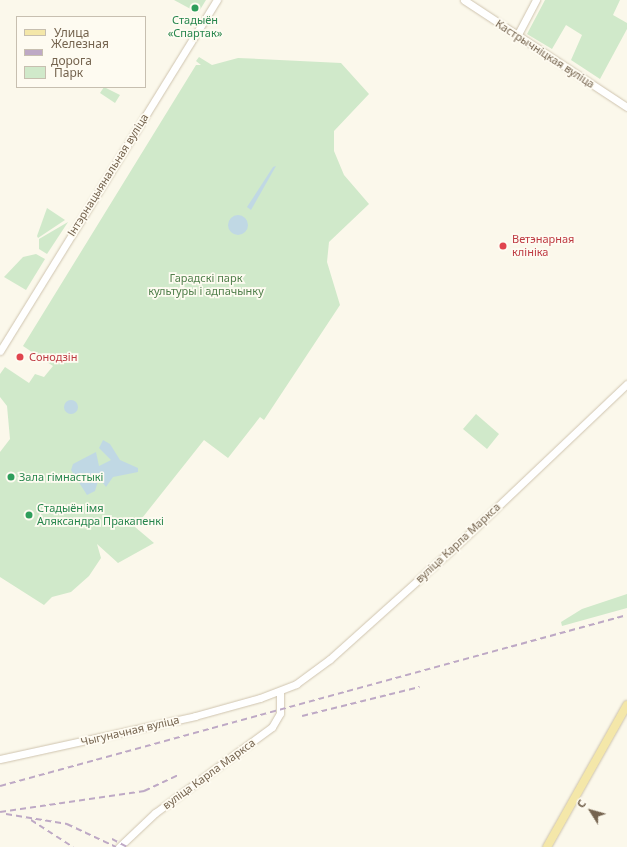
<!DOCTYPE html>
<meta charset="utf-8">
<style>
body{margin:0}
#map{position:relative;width:627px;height:847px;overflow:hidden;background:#fbf8eb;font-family:"Noto Sans",sans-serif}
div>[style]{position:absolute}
.green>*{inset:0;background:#d0e9ca}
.water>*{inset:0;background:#c0d8e4}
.round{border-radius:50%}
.roads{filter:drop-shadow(0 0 1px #cfc4af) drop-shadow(0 0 1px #cfc4af)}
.secondary>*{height:7px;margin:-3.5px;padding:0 3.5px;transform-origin:3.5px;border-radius:3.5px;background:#fff}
.primary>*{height:8px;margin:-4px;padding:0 4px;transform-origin:4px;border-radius:4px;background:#f4e7a9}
.rail>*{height:1.5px;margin-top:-0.75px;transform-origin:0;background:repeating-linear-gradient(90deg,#bea9c5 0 6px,transparent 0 10px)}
.dots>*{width:11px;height:11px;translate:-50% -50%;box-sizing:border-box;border:2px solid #fefbf1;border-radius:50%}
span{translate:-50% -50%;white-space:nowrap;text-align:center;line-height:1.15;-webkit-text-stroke:3.5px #fefbf1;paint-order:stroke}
.leisure-label{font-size:11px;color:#27864d}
.left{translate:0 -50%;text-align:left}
.street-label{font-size:11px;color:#75644f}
.health-label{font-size:11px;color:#be3a42}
.park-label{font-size:11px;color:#507f4b}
.legend{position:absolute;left:16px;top:16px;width:130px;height:72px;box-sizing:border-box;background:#fefbf1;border:1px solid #c7bfb0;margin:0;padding:5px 7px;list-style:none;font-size:12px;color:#75644f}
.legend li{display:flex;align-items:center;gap:8px;height:20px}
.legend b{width:20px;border:1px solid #c7bfb0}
.north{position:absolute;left:571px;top:791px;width:40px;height:40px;-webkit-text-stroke:3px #fefbf1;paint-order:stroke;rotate:307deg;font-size:11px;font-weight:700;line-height:16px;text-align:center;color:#75644f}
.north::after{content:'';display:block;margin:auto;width:14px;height:18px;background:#75644f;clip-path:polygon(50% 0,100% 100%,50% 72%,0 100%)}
</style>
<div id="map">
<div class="green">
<i style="clip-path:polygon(174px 0,206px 0,198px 13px)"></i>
<i style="clip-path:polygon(545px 0,620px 0,613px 15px,627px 23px,627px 29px,600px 79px,571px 60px,582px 35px,566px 25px,552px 49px,527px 34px)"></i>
<i style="clip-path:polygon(199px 57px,212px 65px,238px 58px,341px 63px,369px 94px,334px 131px,334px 151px,344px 175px,369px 204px,329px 242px,327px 262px,340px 305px,264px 420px,260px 417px,228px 458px,204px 440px,135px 527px,154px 543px,118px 563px,97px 544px,101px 558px,89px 576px,71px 592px,52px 597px,44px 605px,0 577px,0 452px,10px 439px,7px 406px,0 397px,0 374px,5px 367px,29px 383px,35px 374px,44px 377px,53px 366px,23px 346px,196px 65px,201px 65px,196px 61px)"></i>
<i style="clip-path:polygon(104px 87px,120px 95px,115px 103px,100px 93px)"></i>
<i style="clip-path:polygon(47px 208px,65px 220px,38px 238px,37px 236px)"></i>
<i style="clip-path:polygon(68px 222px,47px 254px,39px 249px,39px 239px)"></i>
<i style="clip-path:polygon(36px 254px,45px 259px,26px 290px,4px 277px,23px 257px)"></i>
<i style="clip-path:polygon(476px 414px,499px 434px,487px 449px,463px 429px)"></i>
<i style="clip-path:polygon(627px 594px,627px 608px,562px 626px,561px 622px,582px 609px)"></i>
</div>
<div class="water">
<i style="clip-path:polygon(276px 166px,251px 210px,247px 207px,273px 167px)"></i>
<i class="round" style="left:228px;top:215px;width:20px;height:20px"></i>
<i class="round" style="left:64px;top:400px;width:14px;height:14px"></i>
<i style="clip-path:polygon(103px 440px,110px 444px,120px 460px,138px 468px,138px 472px,113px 477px,106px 487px,99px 478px,95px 491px,87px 495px,71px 470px,73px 464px,96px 452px,99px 466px,111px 460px,99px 448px)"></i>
</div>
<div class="roads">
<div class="secondary">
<i style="left:464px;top:0;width:195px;rotate:33.3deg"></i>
<i style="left:517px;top:36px;width:41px;rotate:-62.2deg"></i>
<i style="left:0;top:351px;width:413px;rotate:-58.3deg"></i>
<i style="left:0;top:759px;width:200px;rotate:-12.4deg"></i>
<i style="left:195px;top:716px;width:67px;rotate:-15.5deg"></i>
<i style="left:260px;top:698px;width:39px;rotate:-21deg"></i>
<i style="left:296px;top:684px;width:42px;rotate:-36.3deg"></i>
<i style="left:330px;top:659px;width:168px;rotate:-41.9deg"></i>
<i style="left:455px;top:547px;width:237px;rotate:-43.5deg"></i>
<i style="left:119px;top:847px;width:50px;rotate:-43.4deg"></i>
<i style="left:155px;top:813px;width:145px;rotate:-36.3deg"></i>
<i style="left:272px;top:727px;width:16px;rotate:-60deg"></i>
<i style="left:280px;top:713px;width:21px;rotate:-90deg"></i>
</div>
<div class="primary">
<i style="left:547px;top:847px;width:163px;rotate:-60.6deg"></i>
</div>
</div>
<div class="rail">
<i style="left:302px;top:716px;width:121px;rotate:-13.9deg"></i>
<i style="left:0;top:786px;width:650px;rotate:-15.26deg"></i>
<i style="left:0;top:812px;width:146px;rotate:-8.3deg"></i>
<i style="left:144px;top:791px;width:38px;rotate:-25deg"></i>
<i style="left:6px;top:814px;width:62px;rotate:9.3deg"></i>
<i style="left:67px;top:824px;width:54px;rotate:25.1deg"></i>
<i style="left:31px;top:820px;width:50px;rotate:32.7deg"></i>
<i style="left:112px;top:839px;width:17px;rotate:28deg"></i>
</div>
<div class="dots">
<i style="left:195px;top:8px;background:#2e9e5b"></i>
<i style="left:503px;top:246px;background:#e0444e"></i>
<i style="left:20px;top:357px;background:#e0444e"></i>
<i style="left:11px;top:477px;background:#2e9e5b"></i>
<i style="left:29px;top:515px;background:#2e9e5b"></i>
</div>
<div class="leisure-label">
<span style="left:195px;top:27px">Стадыён<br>«Спартак»</span>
<span class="left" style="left:19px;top:477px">Зала гімнастыкі</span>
<span class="left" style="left:37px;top:515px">Стадыён імя<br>Аляксандра Пракапенкі</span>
</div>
<div class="street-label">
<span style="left:545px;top:54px;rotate:33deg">Кастрычніцкая вуліца</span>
<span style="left:108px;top:175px;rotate:-58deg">Інтэрнацыянальная вуліца</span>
<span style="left:458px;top:543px;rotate:-43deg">вуліца Карла Маркса</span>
<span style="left:130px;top:731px;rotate:-13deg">Чыгуначная вуліца</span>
<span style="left:209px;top:774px;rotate:-36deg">вуліца Карла Маркса</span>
</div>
<div class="health-label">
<span class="left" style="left:512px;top:246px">Ветэнарная<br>клініка</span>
<span class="left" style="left:29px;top:357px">Сонодзін</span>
</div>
<div class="park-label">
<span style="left:206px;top:285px">Гарадскі парк<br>культуры і адпачынку</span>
</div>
<ul class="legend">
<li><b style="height:5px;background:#f4e7a9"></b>Улица</li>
<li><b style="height:5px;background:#bea9c5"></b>Железная дорога</li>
<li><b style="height:11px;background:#d0e9ca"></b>Парк</li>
</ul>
<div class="north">С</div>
</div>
